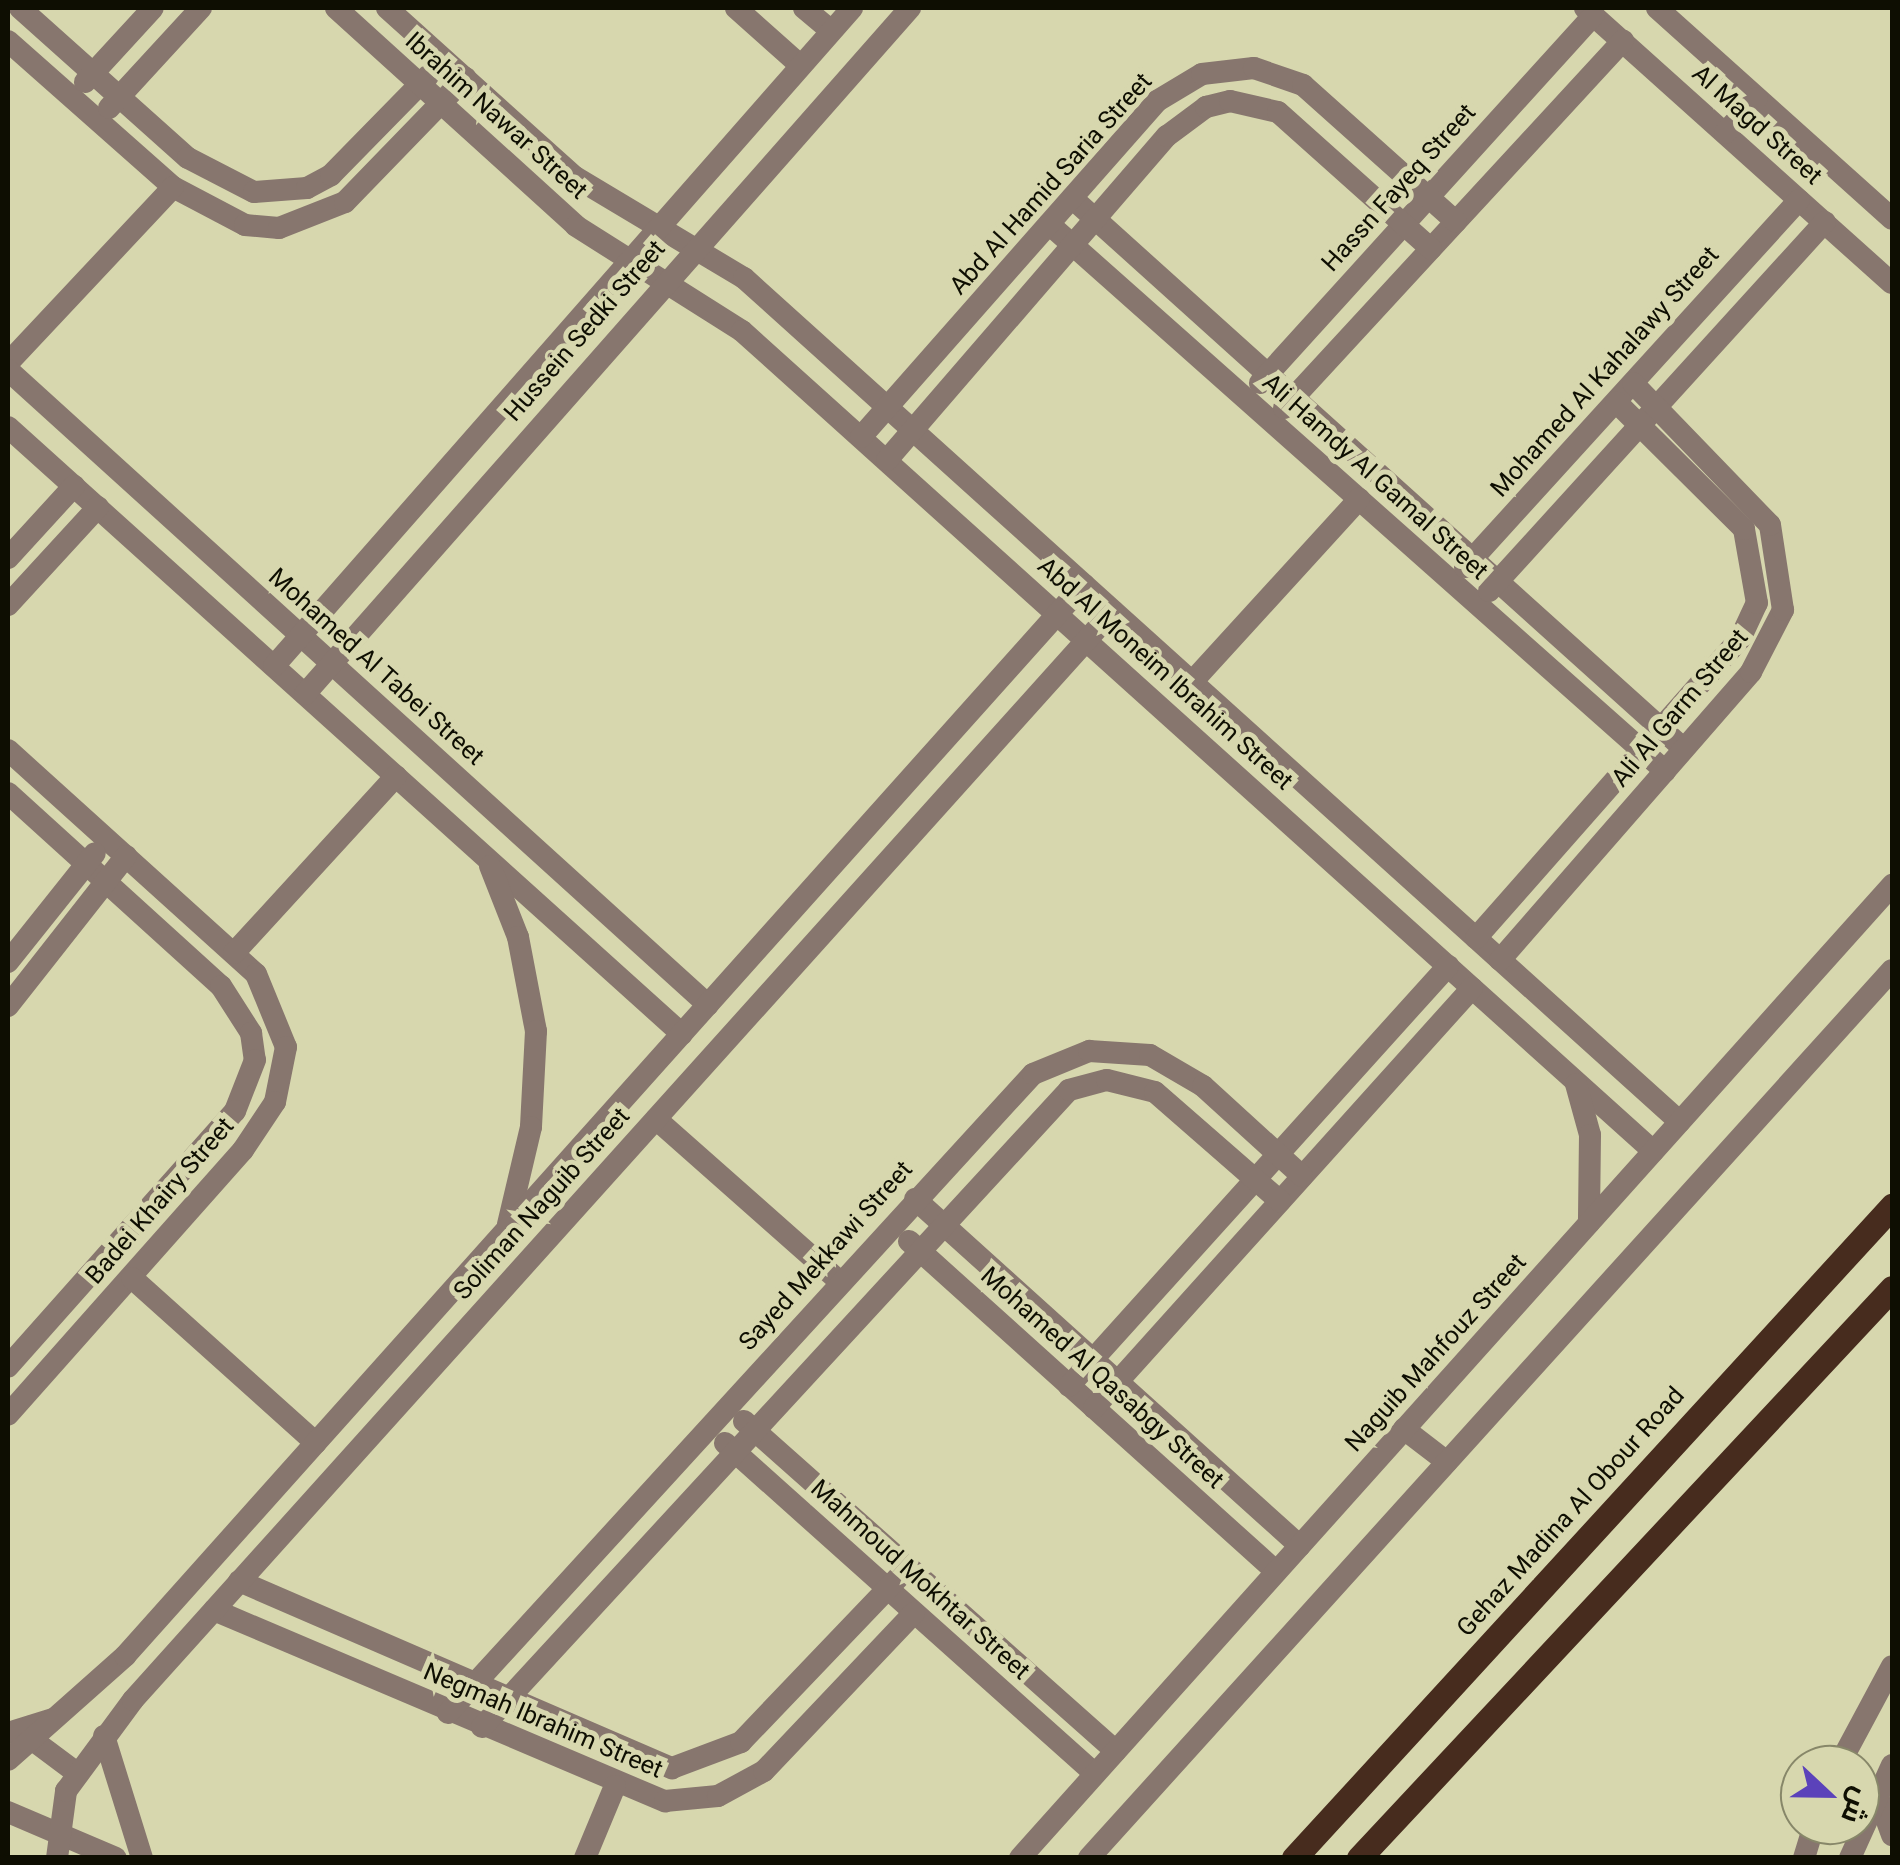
<!DOCTYPE html>
<meta charset="utf-8">
<style>
body{margin:0}
#map{position:relative;width:1900px;height:1865px;overflow:hidden;background:#d7d7ae;font-family:Roboto,Cairo,sans-serif}
div>[style]{position:absolute}
.minor>*{height:22px;margin:-11px;padding:0 11px;transform-origin:11px;border-radius:11px;background:#87766e}
.major>*{height:25px;margin:-12.5px;padding:0 12.5px;transform-origin:12.5px;border-radius:12.5px;background:#472c1e}
span{translate:-50% -50%;white-space:nowrap;text-align:center;line-height:1.15;-webkit-text-stroke:10px #d7d7ae;paint-order:stroke}
.street-label{font-size:25px;color:#0e0e02}
.frame{position:absolute;inset:0;border:10px solid #0e0e02;pointer-events:none}
.north{position:absolute;left:1780px;top:1745px;width:100px;height:100px;box-sizing:border-box;background:#d7d7ae;border:2px solid #878769;border-radius:50%;rotate:112deg;font-size:28px;font-weight:700;line-height:40px;text-align:center;color:#0e0e02}
.north::after{content:'';display:block;margin:auto;width:35px;height:45px;background:#5b42ba;clip-path:polygon(50% 0,100% 100%,50% 72%,0 100%)}
</style>
<div id="map">
<div class="minor">
<i style="left:20px;top:8px;width:225px;rotate:41.8deg"></i>
<i style="left:188px;top:158px;width:74px;rotate:27.3deg"></i>
<i style="left:254px;top:192px;width:53px;rotate:-4.3deg"></i>
<i style="left:307px;top:188px;width:27px;rotate:-28deg"></i>
<i style="left:331px;top:175px;width:139px;rotate:-45.6deg"></i>
<i style="left:336px;top:8px;width:324px;rotate:42.2deg"></i>
<i style="left:576px;top:226px;width:196px;rotate:32.3deg"></i>
<i style="left:742px;top:331px;width:1226px;rotate:41.99deg"></i>
<i style="left:387px;top:8px;width:253px;rotate:42deg"></i>
<i style="left:575px;top:177px;width:197px;rotate:30.9deg"></i>
<i style="left:744px;top:278px;width:1260px;rotate:42.04deg"></i>
<i style="left:736px;top:8px;width:86px;rotate:41.7deg"></i>
<i style="left:804px;top:8px;width:35px;rotate:40deg"></i>
<i style="left:1585px;top:8px;width:412px;rotate:41.9deg"></i>
<i style="left:1657px;top:8px;width:316px;rotate:41.9deg"></i>
<i style="left:8px;top:41px;width:220px;rotate:41.5deg"></i>
<i style="left:173px;top:187px;width:81px;rotate:27.8deg"></i>
<i style="left:245px;top:225px;width:34px;rotate:5deg"></i>
<i style="left:279px;top:228px;width:71px;rotate:-21.5deg"></i>
<i style="left:345px;top:202px;width:173px;rotate:-45.9deg"></i>
<i style="left:85px;top:82px;width:100px;rotate:-47.4deg"></i>
<i style="left:109px;top:108px;width:136px;rotate:-47.4deg"></i>
<i style="left:1725px;top:133px;width:47px;rotate:-47.6deg"></i>
<i style="left:1072px;top:198px;width:823px;rotate:42deg"></i>
<i style="left:1049px;top:224px;width:824px;rotate:41.6deg"></i>
<i style="left:8px;top:363px;width:241px;rotate:-46.8deg"></i>
<i style="left:8px;top:370px;width:945px;rotate:42.21deg"></i>
<i style="left:1260px;top:383px;width:497px;rotate:-47.8deg"></i>
<i style="left:1284px;top:408px;width:500px;rotate:-47.3deg"></i>
<i style="left:8px;top:427px;width:907px;rotate:42.01deg"></i>
<i style="left:861px;top:437px;width:448px;rotate:-48.6deg"></i>
<i style="left:1157px;top:101px;width:52px;rotate:-31deg"></i>
<i style="left:1202px;top:74px;width:52px;rotate:-6.6deg"></i>
<i style="left:1254px;top:68px;width:52px;rotate:19.1deg"></i>
<i style="left:1303px;top:85px;width:205px;rotate:41.8deg"></i>
<i style="left:887px;top:460px;width:428px;rotate:-49.2deg"></i>
<i style="left:1167px;top:136px;width:49px;rotate:-36.6deg"></i>
<i style="left:1206px;top:107px;width:25px;rotate:-14deg"></i>
<i style="left:1230px;top:101px;width:49px;rotate:12.9deg"></i>
<i style="left:1278px;top:112px;width:205px;rotate:41.8deg"></i>
<i style="left:8px;top:558px;width:98px;rotate:-47.5deg"></i>
<i style="left:1465px;top:567px;width:496px;rotate:-47.7deg"></i>
<i style="left:1489px;top:591px;width:499px;rotate:-47.7deg"></i>
<i style="left:8px;top:605px;width:133px;rotate:-47.4deg"></i>
<i style="left:274px;top:666px;width:876px;rotate:-48.7deg"></i>
<i style="left:1192px;top:682px;width:248px;rotate:-47.6deg"></i>
<i style="left:305px;top:694px;width:915px;rotate:-48.59deg"></i>
<i style="left:8px;top:750px;width:334px;rotate:42.1deg"></i>
<i style="left:256px;top:974px;width:79px;rotate:67.7deg"></i>
<i style="left:286px;top:1047px;width:56px;rotate:101.3deg"></i>
<i style="left:275px;top:1102px;width:58px;rotate:123.7deg"></i>
<i style="left:243px;top:1150px;width:354px;rotate:131.6deg"></i>
<i style="left:8px;top:793px;width:287px;rotate:42.2deg"></i>
<i style="left:221px;top:986px;width:56px;rotate:57.4deg"></i>
<i style="left:251px;top:1033px;width:27px;rotate:82deg"></i>
<i style="left:255px;top:1060px;width:55px;rotate:111.4deg"></i>
<i style="left:235px;top:1111px;width:342px;rotate:131.6deg"></i>
<i style="left:490px;top:866px;width:76px;rotate:68.5deg"></i>
<i style="left:518px;top:937px;width:96px;rotate:79.2deg"></i>
<i style="left:536px;top:1031px;width:96px;rotate:93deg"></i>
<i style="left:531px;top:1127px;width:100px;rotate:103.3deg"></i>
<i style="left:1476px;top:938px;width:399px;rotate:-48.6deg"></i>
<i style="left:1740px;top:639px;width:40px;rotate:-65deg"></i>
<i style="left:1757px;top:603px;width:75px;rotate:-100deg"></i>
<i style="left:1744px;top:529px;width:180px;rotate:-135.2deg"></i>
<i style="left:234px;top:953px;width:240px;rotate:-47.5deg"></i>
<i style="left:1500px;top:960px;width:382px;rotate:-48.9deg"></i>
<i style="left:1751px;top:672px;width:70px;rotate:-62.7deg"></i>
<i style="left:1783px;top:610px;width:86px;rotate:-98.7deg"></i>
<i style="left:1770px;top:525px;width:197px;rotate:-134deg"></i>
<i style="left:8px;top:962px;width:139px;rotate:-51.4deg"></i>
<i style="left:8px;top:1006px;width:191px;rotate:-51.8deg"></i>
<i style="left:1576px;top:1084px;width:53px;rotate:74.6deg"></i>
<i style="left:1590px;top:1135px;width:88px;rotate:90.7deg"></i>
<i style="left:656px;top:1119px;width:246px;rotate:41.5deg"></i>
<i style="left:915px;top:1199px;width:518px;rotate:42.03deg"></i>
<i style="left:909px;top:1241px;width:494px;rotate:42deg"></i>
<i style="left:132px;top:1278px;width:247px;rotate:41.9deg"></i>
<i style="left:1069px;top:1386px;width:566px;rotate:-47.94deg"></i>
<i style="left:1094px;top:1408px;width:565px;rotate:-48.01deg"></i>
<i style="left:744px;top:1421px;width:497px;rotate:41.6deg"></i>
<i style="left:1404px;top:1429px;width:54px;rotate:37.5deg"></i>
<i style="left:725px;top:1443px;width:496px;rotate:41.8deg"></i>
<i style="left:239px;top:1581px;width:472px;rotate:23.4deg"></i>
<i style="left:672px;top:1768px;width:74px;rotate:-20.6deg"></i>
<i style="left:741px;top:1742px;width:242px;rotate:-46.3deg"></i>
<i style="left:214px;top:1610px;width:490px;rotate:23deg"></i>
<i style="left:665px;top:1801px;width:53px;rotate:-5.4deg"></i>
<i style="left:718px;top:1796px;width:52px;rotate:-28.5deg"></i>
<i style="left:764px;top:1771px;width:218px;rotate:-46.5deg"></i>
<i style="left:448px;top:1713px;width:866px;rotate:-47.53deg"></i>
<i style="left:1033px;top:1074px;width:61px;rotate:-22.3deg"></i>
<i style="left:1089px;top:1051px;width:61px;rotate:3.8deg"></i>
<i style="left:1150px;top:1055px;width:61px;rotate:30.3deg"></i>
<i style="left:1203px;top:1086px;width:134px;rotate:42.3deg"></i>
<i style="left:482px;top:1727px;width:866px;rotate:-47.34deg"></i>
<i style="left:1069px;top:1090px;width:39px;rotate:-15deg"></i>
<i style="left:1107px;top:1080px;width:49px;rotate:14deg"></i>
<i style="left:1155px;top:1092px;width:166px;rotate:41.1deg"></i>
<i style="left:8px;top:1733px;width:47px;rotate:-17.3deg"></i>
<i style="left:104px;top:1736px;width:128px;rotate:72.7deg"></i>
<i style="left:34px;top:1741px;width:54px;rotate:36.7deg"></i>
<i style="left:8px;top:1760px;width:157px;rotate:-41.6deg"></i>
<i style="left:125px;top:1656px;width:1438px;rotate:-48.18deg"></i>
<i style="left:1839px;top:1765px;width:112px;rotate:-61.8deg"></i>
<i style="left:1877px;top:1794px;width:44px;rotate:69.9deg"></i>
<i style="left:8px;top:1812px;width:117px;rotate:23.1deg"></i>
<i style="left:57px;top:1858px;width:68px;rotate:-82.3deg"></i>
<i style="left:66px;top:1791px;width:113px;rotate:-53.6deg"></i>
<i style="left:133px;top:1700px;width:1465px;rotate:-48.02deg"></i>
<i style="left:585px;top:1858px;width:78px;rotate:-67.4deg"></i>
<i style="left:1020px;top:1858px;width:1307px;rotate:-48.13deg"></i>
<i style="left:1089px;top:1858px;width:1197px;rotate:-47.88deg"></i>
<i style="left:1804px;top:1858px;width:34px;rotate:-73deg"></i>
<i style="left:1850px;top:1858px;width:102px;rotate:-65.7deg"></i>
</div>
<div class="major">
<i style="left:1294px;top:1858px;width:885px;rotate:-47.47deg"></i>
<i style="left:1359px;top:1858px;width:780px;rotate:-46.92deg"></i>
</div>
<div class="street-label">
<span style="left:496px;top:116px;rotate:42deg">Ibrahim Nawar Street</span>
<span style="left:1757px;top:125px;rotate:42deg">Al Magd Street</span>
<span style="left:1051px;top:184px;rotate:-48deg">Abd Al Hamid Saria Street</span>
<span style="left:1399px;top:188px;rotate:-48deg">Hassn Fayeq Street</span>
<span style="left:585px;top:331px;rotate:-49deg">Hussein Sedki Street</span>
<span style="left:1605px;top:372px;rotate:-48deg">Mohamed Al Kahalawy Street</span>
<span style="left:1375px;top:477px;rotate:42deg">Ali Hamdy Al Gamal Street</span>
<span style="left:376px;top:667px;rotate:42deg">Mohamed Al Tabei Street</span>
<span style="left:1165px;top:674px;rotate:42deg">Abd Al Moneim Ibrahim Street</span>
<span style="left:1680px;top:708px;rotate:-50deg">Ali Al Garm Street</span>
<span style="left:160px;top:1201px;rotate:-49deg">Badei Khairy Street</span>
<span style="left:542px;top:1204px;rotate:-48deg">Soliman Naguib Street</span>
<span style="left:826px;top:1256px;rotate:-48deg">Sayed Mekkawi Street</span>
<span style="left:1436px;top:1353px;rotate:-48deg">Naguib Mahfouz Street</span>
<span style="left:1102px;top:1378px;rotate:42deg">Mohamed Al Qasabgy Street</span>
<span style="left:1571px;top:1512px;rotate:-48deg">Gehaz Madina Al Obour Road</span>
<span style="left:920px;top:1580px;rotate:42deg">Mahmoud Mokhtar Street</span>
<span style="left:543px;top:1721px;rotate:23deg">Negmah Ibrahim Street</span>
</div>
<div class="frame"></div>
<div class="north">ش</div>
</div>
